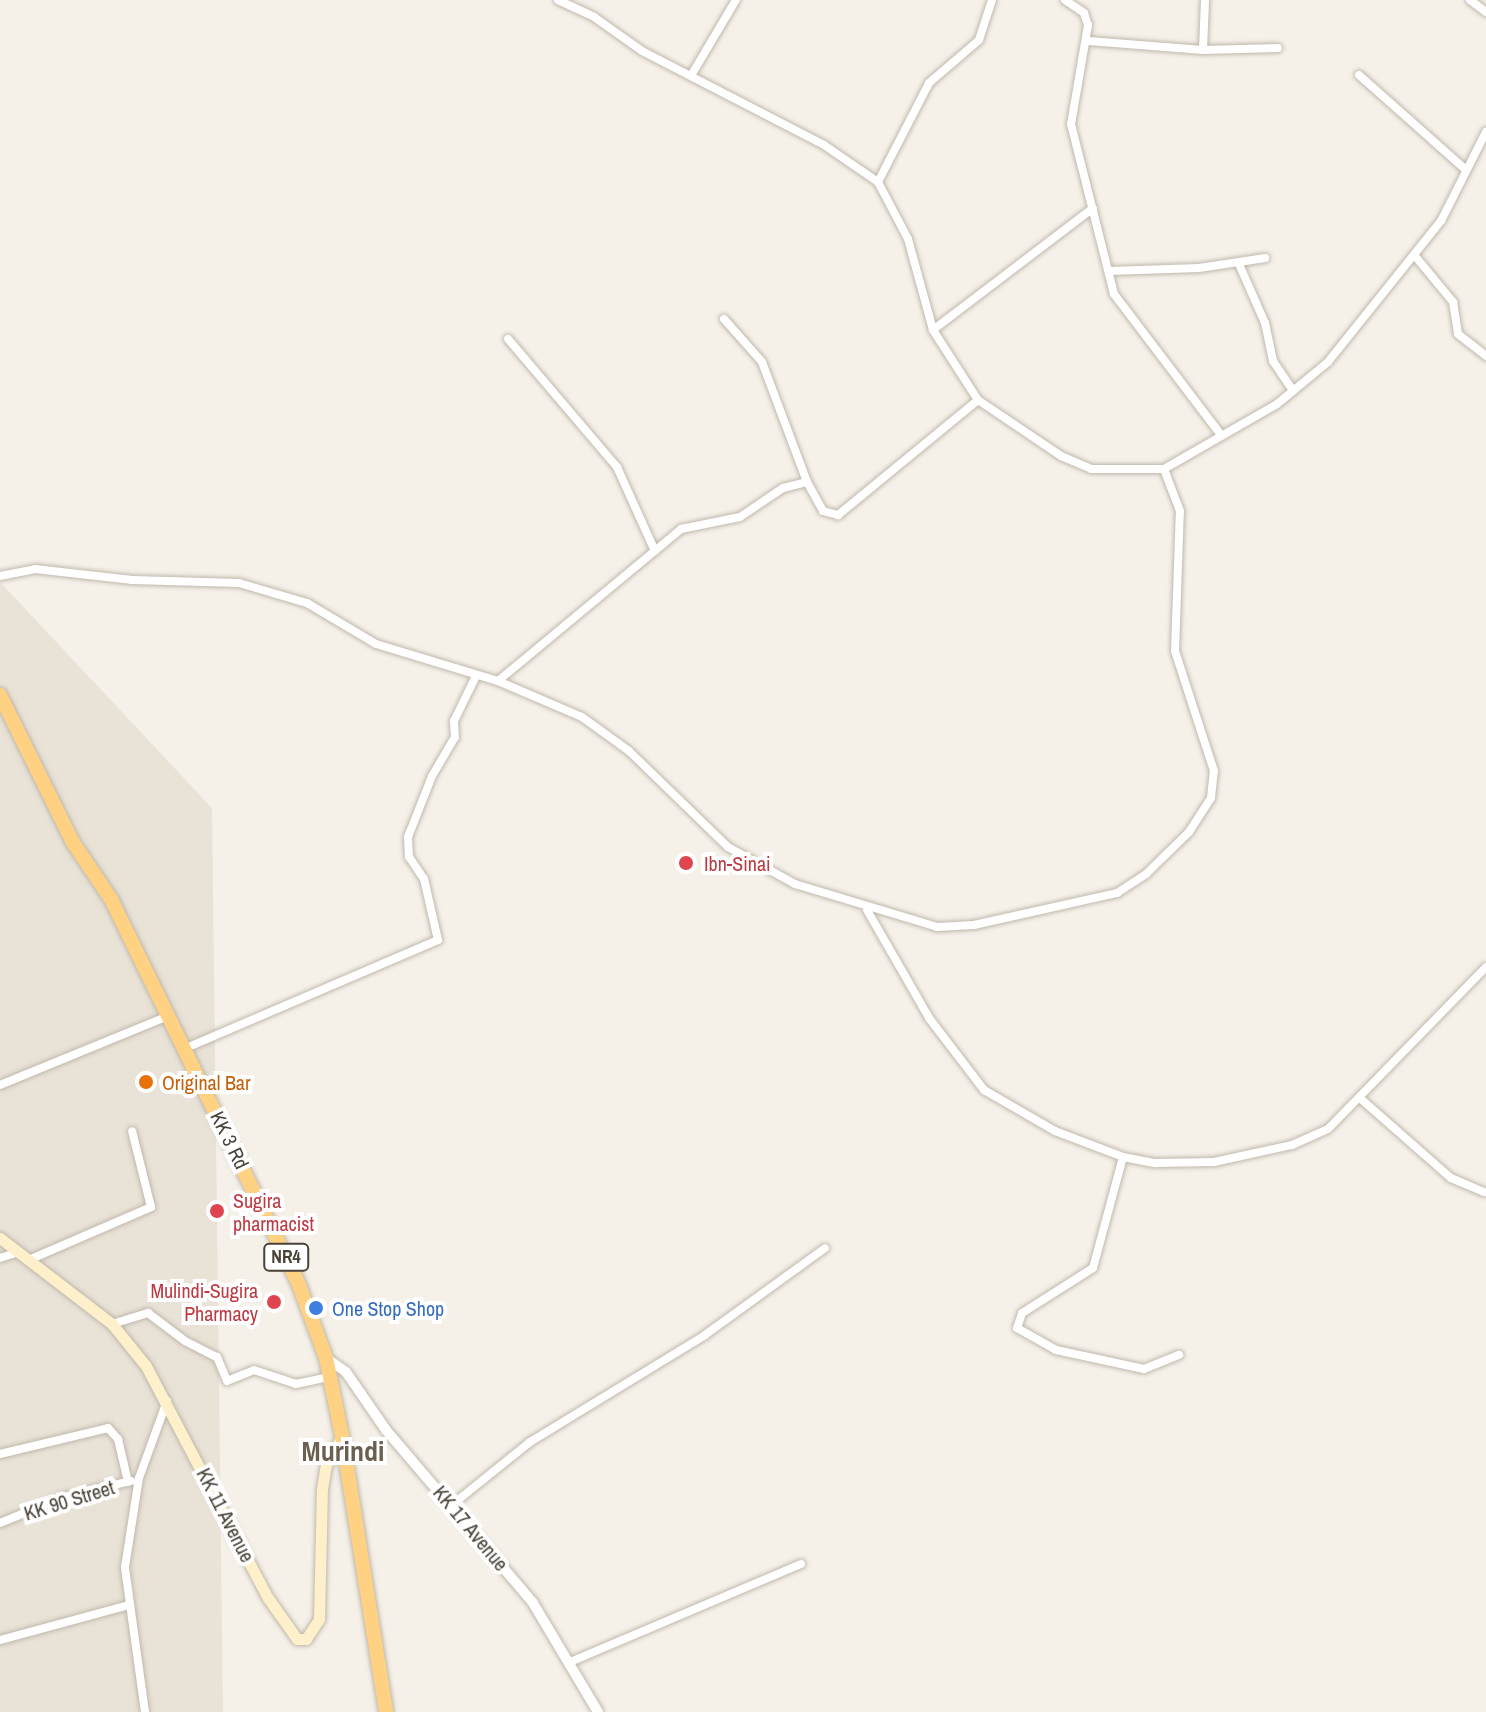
<!DOCTYPE html>
<style>
body{margin:0}
#map{position:relative;width:1486px;height:1712px;overflow:hidden;background:#f5f1e9;font-family:"Archivo Narrow",sans-serif}
div>[style]{position:absolute}
.residential>*{inset:0;background:#e9e2d7}
.roads{filter:drop-shadow(0 0 2px #c0b8ac) drop-shadow(0 0 2px #c0b8ac)}
.minor>*{height:8px;margin:-4px;padding:0 4px;transform-origin:4px;border-radius:4px;background:#fff}
.tertiary>*{height:10px;margin:-5px;padding:0 5px;transform-origin:5px;border-radius:5px;background:#fff}
.secondary>*{height:11px;margin:-5.5px;padding:0 5.5px;transform-origin:5.5px;border-radius:5.5px;background:#fef0ca}
.trunk>*{height:14px;margin:-7px;padding:0 7px;transform-origin:7px;border-radius:7px;background:#fed282}
.dots>*{width:22px;height:22px;translate:-50% -50%;box-sizing:border-box;border:4px solid #fff;border-radius:50%}
span{translate:-50% -50%;white-space:nowrap;text-align:center;line-height:1.15;-webkit-text-stroke:8px #fff;paint-order:stroke}
.shield-label span{padding:2px 6px;background:#fff;border:2px solid;border-radius:6px;-webkit-text-stroke-width:0}
.shield-label{font-size:18px;color:#494137;font-weight:700}
.health-label{font-size:20px;color:#be3a42}
.left{translate:0 -50%;text-align:left}
.right{translate:-100% -50%;text-align:right}
.food-label{font-size:20px;color:#c56008}
.street-label{font-size:20px;color:#494137}
.shop-label{font-size:20px;color:#366cbe}
.district-label{font-size:28px;color:#6b5f4f;font-weight:700}
</style>
<div id="map">
<div class="residential">
<i style="clip-path:polygon(0 582px,212px 808px,223px 1712px,0 1712px)"></i>
</div>
<div class="roads">
<div class="minor">
<i style="left:558px;top:0;width:40px;rotate:25deg"></i>
<i style="left:594px;top:17px;width:59px;rotate:35.3deg"></i>
<i style="left:642px;top:51px;width:205px;rotate:27.3deg"></i>
<i style="left:824px;top:145px;width:65px;rotate:34.4deg"></i>
<i style="left:878px;top:182px;width:64px;rotate:62.2deg"></i>
<i style="left:908px;top:239px;width:94px;rotate:74.6deg"></i>
<i style="left:933px;top:330px;width:83px;rotate:57.3deg"></i>
<i style="left:978px;top:400px;width:100px;rotate:34deg"></i>
<i style="left:1061px;top:456px;width:33px;rotate:23deg"></i>
<i style="left:1091px;top:469px;width:73px"></i>
<i style="left:1164px;top:469px;width:130px;rotate:-29.9deg"></i>
<i style="left:1277px;top:404px;width:66px;rotate:-39.5deg"></i>
<i style="left:1328px;top:362px;width:181px;rotate:-51.3deg"></i>
<i style="left:1441px;top:221px;width:100px;rotate:-63.2deg"></i>
<i style="left:1065px;top:0;width:23px;rotate:34deg"></i>
<i style="left:1084px;top:13px;width:13px;rotate:72deg"></i>
<i style="left:1088px;top:25px;width:100px;rotate:99.7deg"></i>
<i style="left:1071px;top:124px;width:175px;rotate:75.8deg"></i>
<i style="left:1114px;top:294px;width:177px;rotate:52.8deg"></i>
<i style="left:1470px;top:0;width:20px;rotate:37deg"></i>
<i style="left:1089px;top:41px;width:114px;rotate:4.5deg"></i>
<i style="left:1203px;top:50px;width:75px;rotate:-1.5deg"></i>
<i style="left:1203px;top:50px;width:50px;rotate:-87.7deg"></i>
<i style="left:692px;top:74px;width:86px;rotate:-59.3deg"></i>
<i style="left:1359px;top:75px;width:142px;rotate:41.6deg"></i>
<i style="left:878px;top:182px;width:111px;rotate:-62.7deg"></i>
<i style="left:929px;top:83px;width:66px;rotate:-40.7deg"></i>
<i style="left:979px;top:40px;width:42px;rotate:-72deg"></i>
<i style="left:1415px;top:256px;width:60px;rotate:50.4deg"></i>
<i style="left:1453px;top:302px;width:32px;rotate:81deg"></i>
<i style="left:1458px;top:334px;width:36px;rotate:38deg"></i>
<i style="left:1239px;top:264px;width:64px;rotate:66.2deg"></i>
<i style="left:1265px;top:323px;width:39px;rotate:78deg"></i>
<i style="left:1273px;top:361px;width:36px;rotate:56deg"></i>
<i style="left:1109px;top:271px;width:90px;rotate:-1.9deg"></i>
<i style="left:1199px;top:268px;width:67px;rotate:-8.6deg"></i>
<i style="left:724px;top:319px;width:57px;rotate:48.5deg"></i>
<i style="left:762px;top:362px;width:128px;rotate:69.4deg"></i>
<i style="left:933px;top:330px;width:201px;rotate:-37.3deg"></i>
<i style="left:508px;top:339px;width:168px;rotate:49.6deg"></i>
<i style="left:617px;top:467px;width:92px;rotate:65.7deg"></i>
<i style="left:0;top:576px;width:36px;rotate:-11deg"></i>
<i style="left:35px;top:569px;width:98px;rotate:6.5deg"></i>
<i style="left:132px;top:580px;width:107px;rotate:1.6deg"></i>
<i style="left:239px;top:583px;width:71px;rotate:16.4deg"></i>
<i style="left:307px;top:603px;width:80px;rotate:30.7deg"></i>
<i style="left:376px;top:644px;width:127px;rotate:16.9deg"></i>
<i style="left:498px;top:681px;width:91px;rotate:23.2deg"></i>
<i style="left:582px;top:717px;width:58px;rotate:35.9deg"></i>
<i style="left:629px;top:751px;width:138px;rotate:44.1deg"></i>
<i style="left:728px;top:847px;width:77px;rotate:28.9deg"></i>
<i style="left:795px;top:884px;width:148px;rotate:16.8deg"></i>
<i style="left:937px;top:927px;width:37px;rotate:-3deg"></i>
<i style="left:974px;top:925px;width:147px;rotate:-12.6deg"></i>
<i style="left:1117px;top:893px;width:35px;rotate:-33deg"></i>
<i style="left:1146px;top:874px;width:60px;rotate:-44.3deg"></i>
<i style="left:1189px;top:832px;width:40px;rotate:-57.1deg"></i>
<i style="left:1211px;top:798px;width:27px;rotate:-84deg"></i>
<i style="left:1214px;top:771px;width:126px;rotate:-108deg"></i>
<i style="left:1175px;top:651px;width:140px;rotate:-88deg"></i>
<i style="left:1180px;top:511px;width:45px;rotate:-110.9deg"></i>
<i style="left:498px;top:681px;width:238px;rotate:-39.7deg"></i>
<i style="left:681px;top:529px;width:60px;rotate:-11.5deg"></i>
<i style="left:740px;top:517px;width:52px;rotate:-34deg"></i>
<i style="left:783px;top:488px;width:25px;rotate:-14deg"></i>
<i style="left:807px;top:482px;width:33px;rotate:61deg"></i>
<i style="left:823px;top:511px;width:16px;rotate:15deg"></i>
<i style="left:838px;top:515px;width:181px;rotate:-39.4deg"></i>
<i style="left:867px;top:910px;width:125px;rotate:60.1deg"></i>
<i style="left:929px;top:1018px;width:91px;rotate:52.6deg"></i>
<i style="left:984px;top:1090px;width:82px;rotate:30deg"></i>
<i style="left:1055px;top:1131px;width:73px;rotate:20.9deg"></i>
<i style="left:1123px;top:1157px;width:33px;rotate:11deg"></i>
<i style="left:1155px;top:1163px;width:59px;rotate:-1deg"></i>
<i style="left:1214px;top:1162px;width:80px;rotate:-12.3deg"></i>
<i style="left:1292px;top:1145px;width:39px;rotate:-24deg"></i>
<i style="left:1328px;top:1129px;width:226px;rotate:-45.7deg"></i>
<i style="left:186px;top:1048px;width:274px;rotate:-23.2deg"></i>
<i style="left:438px;top:940px;width:63px;rotate:-102.9deg"></i>
<i style="left:424px;top:879px;width:27px;rotate:-124deg"></i>
<i style="left:409px;top:857px;width:20px;rotate:-93deg"></i>
<i style="left:408px;top:837px;width:66px;rotate:-68.5deg"></i>
<i style="left:432px;top:776px;width:45px;rotate:-59.5deg"></i>
<i style="left:455px;top:737px;width:16px;rotate:-94deg"></i>
<i style="left:454px;top:721px;width:50px;rotate:-63.9deg"></i>
<i style="left:0;top:1085px;width:182px;rotate:-22.3deg"></i>
<i style="left:1361px;top:1099px;width:120px;rotate:41.3deg"></i>
<i style="left:1451px;top:1178px;width:36px;rotate:23deg"></i>
<i style="left:1123px;top:1157px;width:115px;rotate:105.1deg"></i>
<i style="left:1093px;top:1268px;width:84px;rotate:147.6deg"></i>
<i style="left:1022px;top:1313px;width:16px;rotate:108deg"></i>
<i style="left:1017px;top:1328px;width:45px;rotate:29.4deg"></i>
<i style="left:1056px;top:1350px;width:90px;rotate:12.2deg"></i>
<i style="left:1144px;top:1369px;width:38px;rotate:-22deg"></i>
<i style="left:0;top:1258px;width:20px;rotate:-18deg"></i>
<i style="left:31px;top:1259px;width:131px;rotate:-23.4deg"></i>
<i style="left:151px;top:1207px;width:78px;rotate:-104deg"></i>
<i style="left:112px;top:1324px;width:38px;rotate:-17deg"></i>
<i style="left:148px;top:1313px;width:46px;rotate:37.1deg"></i>
<i style="left:185px;top:1341px;width:36px;rotate:27deg"></i>
<i style="left:217px;top:1357px;width:26px;rotate:67deg"></i>
<i style="left:227px;top:1381px;width:29px;rotate:-22deg"></i>
<i style="left:254px;top:1370px;width:44px;rotate:18.4deg"></i>
<i style="left:296px;top:1384px;width:33px;rotate:-12deg"></i>
<i style="left:0;top:1454px;width:111px;rotate:-13.5deg"></i>
<i style="left:108px;top:1428px;width:15px;rotate:48deg"></i>
<i style="left:118px;top:1439px;width:44px;rotate:76.9deg"></i>
<i style="left:453px;top:1504px;width:99px;rotate:-38.8deg"></i>
<i style="left:530px;top:1442px;width:205px;rotate:-31.4deg"></i>
<i style="left:705px;top:1335px;width:148px;rotate:-35.9deg"></i>
<i style="left:0;top:1523px;width:66px;rotate:-22.3deg"></i>
<i style="left:61px;top:1498px;width:72px;rotate:-13.7deg"></i>
<i style="left:0;top:1640px;width:134px;rotate:-15.2deg"></i>
<i style="left:570px;top:1662px;width:251px;rotate:-23deg"></i>
<i style="left:145px;top:1712px;width:146px;rotate:-97.9deg"></i>
<i style="left:125px;top:1567px;width:90px;rotate:-81.1deg"></i>
<i style="left:139px;top:1478px;width:82px;rotate:-70deg"></i>
</div>
<div class="tertiary">
<i style="left:326px;top:1358px;width:24px;rotate:35deg"></i>
<i style="left:346px;top:1372px;width:70px;rotate:55.4deg"></i>
<i style="left:386px;top:1430px;width:227px;rotate:49.6deg"></i>
<i style="left:533px;top:1603px;width:127px;rotate:59.2deg"></i>
</div>
<div class="secondary">
<i style="left:0;top:1238px;width:141px;rotate:37.5deg"></i>
<i style="left:112px;top:1324px;width:54px;rotate:51deg"></i>
<i style="left:146px;top:1366px;width:262px;rotate:62.3deg"></i>
<i style="left:268px;top:1598px;width:50px;rotate:54.7deg"></i>
<i style="left:297px;top:1639px;width:9px"></i>
<i style="left:306px;top:1639px;width:24px;rotate:-57deg"></i>
<i style="left:319px;top:1619px;width:130px;rotate:-88.7deg"></i>
<i style="left:322px;top:1489px;width:24px;rotate:-81deg"></i>
<i style="left:326px;top:1465px;width:33px;rotate:-61deg"></i>
</div>
<div class="trunk">
<i style="left:0;top:695px;width:163px;rotate:63.7deg"></i>
<i style="left:72px;top:841px;width:70px;rotate:56.1deg"></i>
<i style="left:111px;top:899px;width:429px;rotate:64deg"></i>
<i style="left:299px;top:1285px;width:78px;rotate:69.7deg"></i>
<i style="left:326px;top:1358px;width:80px;rotate:78.4deg"></i>
<i style="left:342px;top:1436px;width:279px;rotate:80.9deg"></i>
</div>
</div>
<div class="dots">
<i style="left:686px;top:863px;background:#e0444e"></i>
<i style="left:146px;top:1082px;background:#e8710a"></i>
<i style="left:217px;top:1211px;background:#e0444e"></i>
<i style="left:274px;top:1302px;background:#e0444e"></i>
<i style="left:316px;top:1308px;background:#3f7fe0"></i>
</div>
<div class="shield-label">
<span style="left:286px;top:1257px">NR4</span>
</div>
<div class="health-label">
<span class="left" style="left:704px;top:863px">Ibn-Sinai</span>
<span class="left" style="left:233px;top:1212px">Sugira<br>pharmacist</span>
<span class="right" style="left:258px;top:1302px">Mulindi-Sugira<br>Pharmacy</span>
</div>
<div class="food-label">
<span class="left" style="left:162px;top:1082px">Original Bar</span>
</div>
<div class="street-label">
<span style="left:230px;top:1140px;rotate:64deg">KK 3 Rd</span>
<span style="left:69px;top:1500px;rotate:-17deg">KK 90 Street</span>
<span style="left:226px;top:1515px;rotate:63deg">KK 11 Avenue</span>
<span style="left:471px;top:1528px;rotate:50deg">KK 17 Avenue</span>
</div>
<div class="shop-label">
<span class="left" style="left:332px;top:1308px">One Stop Shop</span>
</div>
<div class="district-label">
<span style="left:343px;top:1451px">Murindi</span>
</div>
</div>
